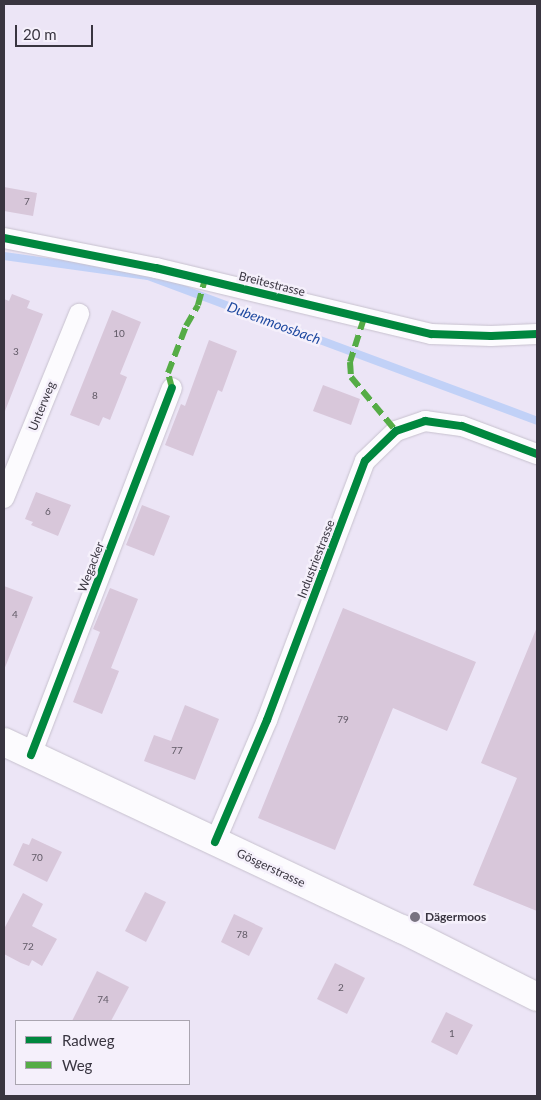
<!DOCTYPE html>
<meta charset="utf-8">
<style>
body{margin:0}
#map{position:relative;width:541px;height:1100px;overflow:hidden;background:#ece5f6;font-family:Lato,sans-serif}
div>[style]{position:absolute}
.stream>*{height:8px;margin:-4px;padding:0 4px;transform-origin:4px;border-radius:4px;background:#c1d1f7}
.building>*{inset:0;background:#d8c7da}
.roads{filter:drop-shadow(0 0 1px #c7c1ce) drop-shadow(0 0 1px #c7c1ce)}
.minor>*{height:20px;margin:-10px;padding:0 10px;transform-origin:10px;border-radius:10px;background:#fcfbfe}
.secondary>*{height:28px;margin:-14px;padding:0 14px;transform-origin:14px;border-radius:14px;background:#fcfbfe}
.quiet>*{height:6px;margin-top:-3px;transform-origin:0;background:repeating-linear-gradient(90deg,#55ac46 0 12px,transparent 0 18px)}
.cycleway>*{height:8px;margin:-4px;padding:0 4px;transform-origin:4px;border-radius:4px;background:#00873e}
.dots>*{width:14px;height:14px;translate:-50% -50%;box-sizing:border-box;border:2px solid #f5f0fb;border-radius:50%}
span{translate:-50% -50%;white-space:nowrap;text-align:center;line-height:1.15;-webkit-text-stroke:5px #f5f0fb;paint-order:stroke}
.number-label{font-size:10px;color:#615a66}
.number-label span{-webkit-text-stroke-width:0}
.street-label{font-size:12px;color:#393540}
.poi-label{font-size:12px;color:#393540;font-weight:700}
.left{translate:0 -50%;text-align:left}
.water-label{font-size:14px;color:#1e49a0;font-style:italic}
.frame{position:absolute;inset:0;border:5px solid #393540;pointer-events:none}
.legend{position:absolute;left:15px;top:1020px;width:175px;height:65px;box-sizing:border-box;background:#f5f0fb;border:1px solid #aaa5b0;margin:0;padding:6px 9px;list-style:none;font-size:15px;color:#393540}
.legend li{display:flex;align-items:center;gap:10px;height:25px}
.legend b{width:25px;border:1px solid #aaa5b0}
.scale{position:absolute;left:15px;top:25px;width:78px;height:22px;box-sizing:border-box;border:2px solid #393540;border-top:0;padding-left:6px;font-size:15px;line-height:18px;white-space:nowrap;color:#393540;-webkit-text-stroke:4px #f5f0fb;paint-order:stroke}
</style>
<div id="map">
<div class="stream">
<i style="left:4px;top:256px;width:145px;rotate:7.9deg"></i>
<i style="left:148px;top:276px;width:415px;rotate:20.4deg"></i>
</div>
<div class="building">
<i style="clip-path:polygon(4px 187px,37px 193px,33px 216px,4px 211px)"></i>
<i style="clip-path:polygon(12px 294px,30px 301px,27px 308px,43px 314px,5px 411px,4px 299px,9px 301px)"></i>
<i style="clip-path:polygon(112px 310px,141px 322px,120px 374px,127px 377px,110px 420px,103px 417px,99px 426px,70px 415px)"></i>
<i style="clip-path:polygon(209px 340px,237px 351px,222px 392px,218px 390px,193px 456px,165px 445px,181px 404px,185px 406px)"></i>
<i style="clip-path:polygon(323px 385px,360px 399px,351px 425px,313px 411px)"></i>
<i style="clip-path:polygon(36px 492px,71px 505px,58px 536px,31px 525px,33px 522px,25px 519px)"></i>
<i style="clip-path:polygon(142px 505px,170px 516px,154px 556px,126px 545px)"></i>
<i style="clip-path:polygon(4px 586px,33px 597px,4px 670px)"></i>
<i style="clip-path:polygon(110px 588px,138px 599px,111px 668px,119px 671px,102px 714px,73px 702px,100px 632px,93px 629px)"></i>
<i style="clip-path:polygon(343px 608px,476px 662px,447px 731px,393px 708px,335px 850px,258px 818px)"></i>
<i style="clip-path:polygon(537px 627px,537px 911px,473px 885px,517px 778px,481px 763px)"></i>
<i style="clip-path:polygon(185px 705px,219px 719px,195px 780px,144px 761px,154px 735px,171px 741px)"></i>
<i style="clip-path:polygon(32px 838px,62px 852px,47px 882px,13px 865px,23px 843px,29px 845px)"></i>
<i style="clip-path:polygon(145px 892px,166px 902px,146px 942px,125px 931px)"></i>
<i style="clip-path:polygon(23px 893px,43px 904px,32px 926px,57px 939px,42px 966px,32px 960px,29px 966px,21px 963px,4px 954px,4px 929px)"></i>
<i style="clip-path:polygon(234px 914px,263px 928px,249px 956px,221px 942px)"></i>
<i style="clip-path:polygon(335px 963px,365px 978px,347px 1014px,317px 999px)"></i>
<i style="clip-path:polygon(97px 971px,129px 987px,111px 1021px,72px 1021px)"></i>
<i style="clip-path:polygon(446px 1012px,473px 1025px,457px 1055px,431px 1042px)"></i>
</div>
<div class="roads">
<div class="minor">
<i style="left:4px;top:238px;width:155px;rotate:11.2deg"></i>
<i style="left:156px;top:268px;width:283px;rotate:13.5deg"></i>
<i style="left:431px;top:334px;width:60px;rotate:1.9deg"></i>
<i style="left:491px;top:336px;width:46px;rotate:-2.5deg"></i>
<i style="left:4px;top:498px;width:199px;rotate:-67.8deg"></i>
<i style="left:31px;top:755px;width:393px;rotate:-69deg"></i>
<i style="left:215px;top:842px;width:133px;rotate:-66.9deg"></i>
<i style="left:267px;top:720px;width:277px;rotate:-69.3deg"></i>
<i style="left:365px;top:461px;width:43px;rotate:-44.1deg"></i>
<i style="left:396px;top:431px;width:31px;rotate:-19deg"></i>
<i style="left:425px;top:421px;width:37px;rotate:8deg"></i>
<i style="left:462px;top:426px;width:80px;rotate:20.5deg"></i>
</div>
<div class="secondary">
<i style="left:4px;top:742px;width:440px;rotate:25.2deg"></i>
<i style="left:402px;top:929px;width:151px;rotate:26.7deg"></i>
</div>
</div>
<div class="quiet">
<i style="left:364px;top:318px;width:46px;rotate:107.7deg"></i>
<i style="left:350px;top:362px;width:15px;rotate:86deg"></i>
<i style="left:351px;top:377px;width:70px;rotate:50.2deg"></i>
<i style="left:172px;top:388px;width:16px;rotate:-105deg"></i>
<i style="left:168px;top:373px;width:50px;rotate:-69deg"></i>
<i style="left:186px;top:326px;width:24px;rotate:-60deg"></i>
<i style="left:198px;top:305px;width:27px;rotate:-75deg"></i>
</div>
<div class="cycleway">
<i style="left:4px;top:238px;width:155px;rotate:11.2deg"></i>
<i style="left:156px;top:268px;width:283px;rotate:13.5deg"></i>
<i style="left:431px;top:334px;width:60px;rotate:1.9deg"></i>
<i style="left:491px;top:336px;width:46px;rotate:-2.5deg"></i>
<i style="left:31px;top:755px;width:393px;rotate:-69deg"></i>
<i style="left:215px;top:842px;width:133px;rotate:-66.9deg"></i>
<i style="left:267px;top:720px;width:277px;rotate:-69.3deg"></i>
<i style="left:365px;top:461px;width:43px;rotate:-44.1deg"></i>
<i style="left:396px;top:431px;width:31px;rotate:-19deg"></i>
<i style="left:425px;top:421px;width:37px;rotate:8deg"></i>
<i style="left:462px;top:426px;width:80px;rotate:20.5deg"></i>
</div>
<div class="dots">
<i style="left:415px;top:917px;background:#787380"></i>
</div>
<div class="number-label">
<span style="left:27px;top:202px">7</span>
<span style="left:119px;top:334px">10</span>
<span style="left:16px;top:352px">3</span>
<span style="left:95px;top:396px">8</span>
<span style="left:48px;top:512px">6</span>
<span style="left:15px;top:615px">4</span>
<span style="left:343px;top:720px">79</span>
<span style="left:177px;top:751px">77</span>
<span style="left:37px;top:858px">70</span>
<span style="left:242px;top:935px">78</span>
<span style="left:28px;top:947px">72</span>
<span style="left:341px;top:988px">2</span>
<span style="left:103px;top:1000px">74</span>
<span style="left:452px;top:1034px">1</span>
</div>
<div class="street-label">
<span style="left:272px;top:284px;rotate:14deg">Breitestrasse</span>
<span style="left:42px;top:406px;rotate:-68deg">Unterweg</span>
<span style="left:316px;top:559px;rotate:-69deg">Industriestrasse</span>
<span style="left:91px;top:567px;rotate:-69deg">Wegacker</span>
<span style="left:271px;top:868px;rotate:25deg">Gösgerstrasse</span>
</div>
<div class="poi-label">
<span class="left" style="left:425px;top:917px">Dägermoos</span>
</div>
<div class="water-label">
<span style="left:274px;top:323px;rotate:20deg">Dubenmoosbach</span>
</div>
<div class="frame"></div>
<ul class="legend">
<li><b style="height:6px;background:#00873e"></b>Radweg</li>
<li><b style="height:6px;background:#55ac46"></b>Weg</li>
</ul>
<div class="scale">20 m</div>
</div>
